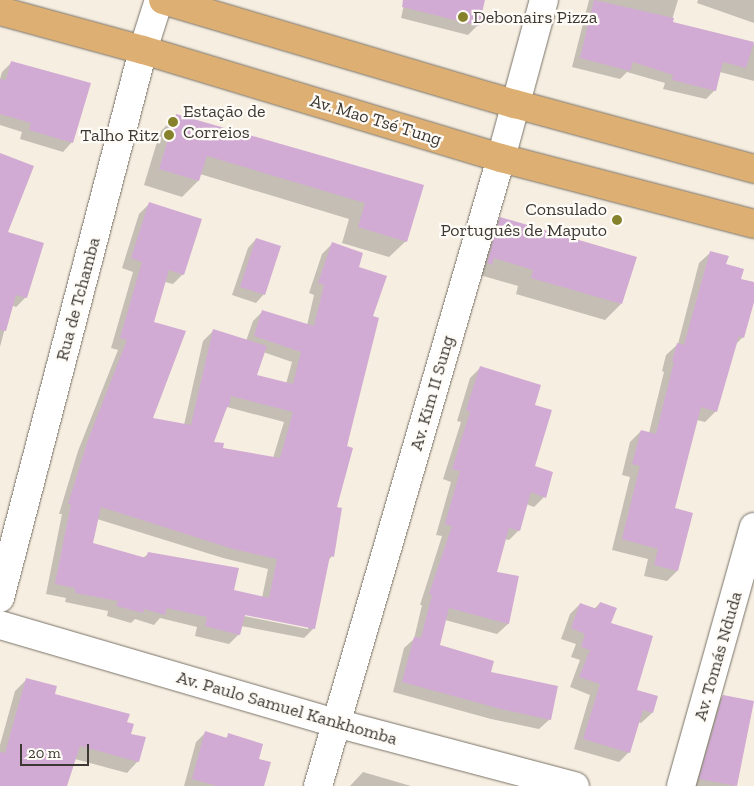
<!DOCTYPE html>
<meta charset="utf-8">
<style>
body{margin:0}
#map{position:relative;width:754px;height:786px;overflow:hidden;background:#f6eee1;font-family:"Zilla Slab",serif}
div>[style]{position:absolute}
.shadow>*{inset:0;background:#0003}
.building>*{inset:0;background:#d2abd4}
.roads{filter:drop-shadow(0 0 1px #797267) drop-shadow(0 0 1px #797267)}
.minor>*{height:28px;margin:-14px;padding:0 14px;transform-origin:14px;border-radius:14px;background:#fff}
.major>*{height:28px;margin:-14px;padding:0 14px;transform-origin:14px;border-radius:14px;background:#ddaf73}
.dots>*{width:14px;height:14px;translate:-50% -50%;box-sizing:border-box;border:2px solid #fffcf7;border-radius:50%}
span{translate:-50% -50%;white-space:nowrap;text-align:center;line-height:1.15;-webkit-text-stroke:4.5px #fffcf7;paint-order:stroke}
.poi-label{font-size:18px;color:#3c3934}
.left{translate:0 -50%;text-align:left}
.right{translate:-100% -50%;text-align:right}
.street-label{font-size:18px;color:#3c3934}
.scale{position:absolute;left:20px;top:744px;width:69px;height:22px;box-sizing:border-box;border:2px solid #3c3934;border-top:0;padding-left:6px;font-size:15px;line-height:18px;white-space:nowrap;color:#3c3934;-webkit-text-stroke:4px #fffcf7;paint-order:stroke}
</style>
<div id="map">
<div class="shadow">
<i style="clip-path:polygon(405px 0,484px 0,478px 25px,468px 35px,401px 18px)"></i>
<i style="clip-path:polygon(589px 0,678px 0,671px 23px,754px 44px,754px 81px,720px 72px,715px 90px,706px 99px,663px 89px,665px 83px,627px 72px,620px 79px,572px 67px)"></i>
<i style="clip-path:polygon(698px 0,754px 0,754px 23px,697px 3px)"></i>
<i style="clip-path:polygon(12px 62px,72px 142px,63px 152px,20px 139px,22px 132px,0 125px,0 79px,2px 72px)"></i>
<i style="clip-path:polygon(177px 115px,422px 186px,406px 241px,389px 257px,342px 243px,349px 219px,200px 174px,198px 181px,182px 197px,144px 185px,160px 132px)"></i>
<i style="clip-path:polygon(0 154px,6px 233px,26px 297px,16px 307px,11px 305px,0 347px)"></i>
<i style="clip-path:polygon(evenodd,149px 204px,183px 274px,173px 284px,165px 282px,152px 322px,151px 419px,184px 425px,203px 341px,213px 331px,246px 341px,253px 321px,263px 311px,307px 325px,314px 295px,309px 293px,322px 254px,332px 244px,357px 268px,372px 317px,335px 508px,332px 556px,328px 561px,314px 628px,304px 638px,241px 626px,239px 634px,229px 644px,195px 636px,197px 627px,160px 618px,154px 625px,135px 619px,131px 623px,107px 616px,108px 611px,65px 602px,66px 598px,46px 594px,62px 514px,59px 514px,78px 451px,118px 350px,111px 348px,133px 272px,122px 268px,139px 214px,149px 204px,263px 352px,292px 362px,286px 384px,255px 376px,263px 352px,149px 204px,227px 407px,284px 422px,273px 458px,222px 449px,213px 443px,227px 407px,149px 204px,97px 519px,223px 558px,268px 569px,262px 598px,233px 591px,148px 554px,143px 558px,91px 543px,97px 519px,149px 204px,239px 612px,308px 626px,308px 629px,239px 615px,239px 612px)"></i>
<i style="clip-path:polygon(500px 219px,621px 304px,605px 320px,516px 294px,518px 286px,480px 275px,484px 235px)"></i>
<i style="clip-path:polygon(256px 239px,264px 294px,256px 303px,232px 295px,248px 248px)"></i>
<i style="clip-path:polygon(710px 253px,740px 280px,754px 283px,754px 297px,743px 337px,735px 345px,716px 411px,705px 422px,697px 420px,673px 509px,677px 571px,667px 581px,644px 576px,648px 559px,612px 550px,630px 477px,622px 475px,630px 442px,641px 431px,649px 433px,664px 372px,662px 371px,666px 355px,678px 344px,699px 263px)"></i>
<i style="clip-path:polygon(480px 368px,534px 406px,533px 467px,544px 497px,534px 507px,526px 504px,519px 530px,509px 540px,504px 539px,495px 573px,517px 577px,508px 624px,497px 634px,445px 620px,438px 646px,489px 673px,550px 719px,539px 729px,491px 719px,393px 692px,404px 648px,414px 639px,422px 605px,420px 605px,442px 536px,436px 535px,451px 482px,443px 479px,461px 422px,457px 421px,470px 378px)"></i>
<i style="clip-path:polygon(600px 603px,635px 690px,652px 713px,641px 723px,638px 722px,629px 752px,619px 762px,574px 749px,590px 695px,570px 687px,580px 660px,571px 657px,576px 644px,561px 639px,570px 614px,580px 604px,594px 609px)"></i>
<i style="clip-path:polygon(26px 680px,53px 694px,126px 723px,138px 761px,127px 773px,75px 759px,66px 786px,0 786px,0 745px,15px 691px)"></i>
<i style="clip-path:polygon(723px 696px,753px 702px,735px 786px,689px 786px,711px 709px)"></i>
<i style="clip-path:polygon(205px 733px,225px 739px,229px 735px,257px 760px,262px 786px,184px 786px,196px 742px)"></i>
<i style="clip-path:polygon(363px 772px,411px 786px,350px 786px)"></i>
</div>
<div class="building">
<i style="clip-path:polygon(403px 0,485px 0,479px 26px,402px 7px)"></i>
<i style="clip-path:polygon(594px 0,674px 18px,673px 22px,754px 42px,746px 68px,723px 62px,716px 91px,672px 80px,673px 75px,633px 62px,630px 71px,580px 58px)"></i>
<i style="clip-path:polygon(11px 61px,91px 83px,73px 143px,29px 130px,31px 123px,0 114px,0 79px,6px 80px)"></i>
<i style="clip-path:polygon(176px 114px,424px 185px,407px 242px,358px 227px,365px 203px,207px 156px,199px 181px,159px 169px)"></i>
<i style="clip-path:polygon(0 153px,34px 166px,8px 232px,44px 243px,27px 298px,16px 295px,6px 331px,0 330px)"></i>
<i style="clip-path:polygon(evenodd,149px 202px,202px 219px,184px 275px,169px 270px,154px 322px,186px 331px,153px 418px,191px 425px,213px 329px,267px 346px,257px 375px,293px 384px,301px 352px,254px 336px,262px 310px,314px 326px,324px 285px,318px 283px,332px 242px,363px 253px,359px 267px,387px 276px,373px 316px,379px 318px,347px 446px,353px 448px,337px 507px,342px 508px,334px 557px,330px 556px,315px 629px,245px 615px,240px 635px,205px 626px,207px 617px,167px 608px,165px 615px,144px 609px,143px 613px,116px 606px,118px 601px,75px 593px,75px 588px,55px 584px,71px 504px,68px 504px,88px 440px,127px 340px,120px 338px,142px 262px,131px 258px,149px 202px,231px 396px,293px 412px,280px 458px,223px 448px,224px 443px,214px 442px,227px 407px,229px 407px,231px 396px,149px 202px,101px 507px,233px 549px,277px 559px,269px 598px,234px 590px,239px 568px,148px 552px,146px 558px,93px 543px,101px 507px)"></i>
<i style="clip-path:polygon(500px 217px,637px 257px,622px 304px,531px 278px,533px 270px,494px 258px,492px 265px,487px 263px)"></i>
<i style="clip-path:polygon(256px 238px,281px 246px,265px 295px,240px 287px)"></i>
<i style="clip-path:polygon(710px 251px,729px 256px,726px 264px,744px 269px,741px 279px,754px 282px,754px 302px,744px 338px,739px 336px,717px 412px,701px 407px,675px 508px,693px 513px,678px 571px,654px 565px,658px 549px,622px 539px,640px 466px,632px 464px,641px 430px,656px 434px,674px 362px,672px 361px,677px 343px,684px 345px)"></i>
<i style="clip-path:polygon(480px 366px,541px 385px,535px 405px,552px 410px,535px 466px,553px 472px,546px 498px,531px 492px,520px 531px,509px 528px,497px 572px,519px 576px,509px 624px,449px 608px,440px 645px,494px 661px,491px 672px,558px 686px,551px 720px,501px 709px,402px 682px,414px 637px,421px 638px,432px 595px,429px 594px,452px 526px,445px 524px,460px 471px,452px 469px,470px 412px,466px 410px)"></i>
<i style="clip-path:polygon(600px 602px,617px 608px,611px 623px,653px 636px,637px 690px,658px 696px,653px 713px,643px 710px,630px 753px,583px 739px,600px 684px,579px 677px,590px 650px,581px 647px,585px 634px,571px 628px,580px 603px,597px 609px)"></i>
<i style="clip-path:polygon(26px 678px,57px 686px,55px 694px,130px 714px,127px 722px,134px 724px,131px 734px,146px 737px,139px 762px,80px 746px,67px 786px,0 786px,0 752px,5px 753px)"></i>
<i style="clip-path:polygon(723px 695px,754px 701px,737px 786px,699px 779px)"></i>
<i style="clip-path:polygon(205px 731px,227px 738px,228px 733px,263px 744px,259px 759px,271px 762px,264px 786px,217px 786px,192px 779px)"></i>
</div>
<div class="roads">
<div class="minor">
<i style="left:0;top:598px;width:566px;rotate:-75.37deg"></i>
<i style="left:143px;top:50px;width:52px;rotate:-72.3deg"></i>
<i style="left:0;top:625px;width:350px;rotate:16.3deg"></i>
<i style="left:336px;top:723px;width:247px;rotate:14.8deg"></i>
<i style="left:318px;top:786px;width:654px;rotate:-73.75deg"></i>
<i style="left:501px;top:158px;width:164px;rotate:-74.8deg"></i>
<i style="left:681px;top:786px;width:269px;rotate:-74.3deg"></i>
</div>
<div class="major">
<i style="left:163px;top:0;width:367px;rotate:16.5deg"></i>
<i style="left:515px;top:104px;width:248px;rotate:15.2deg"></i>
<i style="left:0;top:11px;width:148px;rotate:15.3deg"></i>
<i style="left:143px;top:50px;width:374px;rotate:16.8deg"></i>
<i style="left:501px;top:158px;width:261px;rotate:14.6deg"></i>
</div>
</div>
<div class="dots">
<i style="left:463px;top:17px;background:#85822b"></i>
<i style="left:173px;top:122px;background:#85822b"></i>
<i style="left:169px;top:135px;background:#85822b"></i>
<i style="left:617px;top:220px;background:#85822b"></i>
</div>
<div class="poi-label">
<span class="left" style="left:473px;top:17px">Debonairs Pizza</span>
<span class="left" style="left:183px;top:122px">Estação de<br>Correios</span>
<span class="right" style="left:159px;top:135px">Talho Ritz</span>
<span class="right" style="left:607px;top:220px">Consulado<br>Português de Maputo</span>
</div>
<div class="street-label">
<span style="left:376px;top:120px;rotate:17deg">Av. Mao Tsé Tung</span>
<span style="left:78px;top:299px;rotate:-75deg">Rua de Tchamba</span>
<span style="left:432px;top:393px;rotate:-74deg">Av. Kim II Sung</span>
<span style="left:718px;top:656px;rotate:-74deg">Av. Tomás Nduda</span>
<span style="left:287px;top:708px;rotate:16deg">Av. Paulo Samuel Kankhomba</span>
</div>
<div class="scale">20 m</div>
</div>
